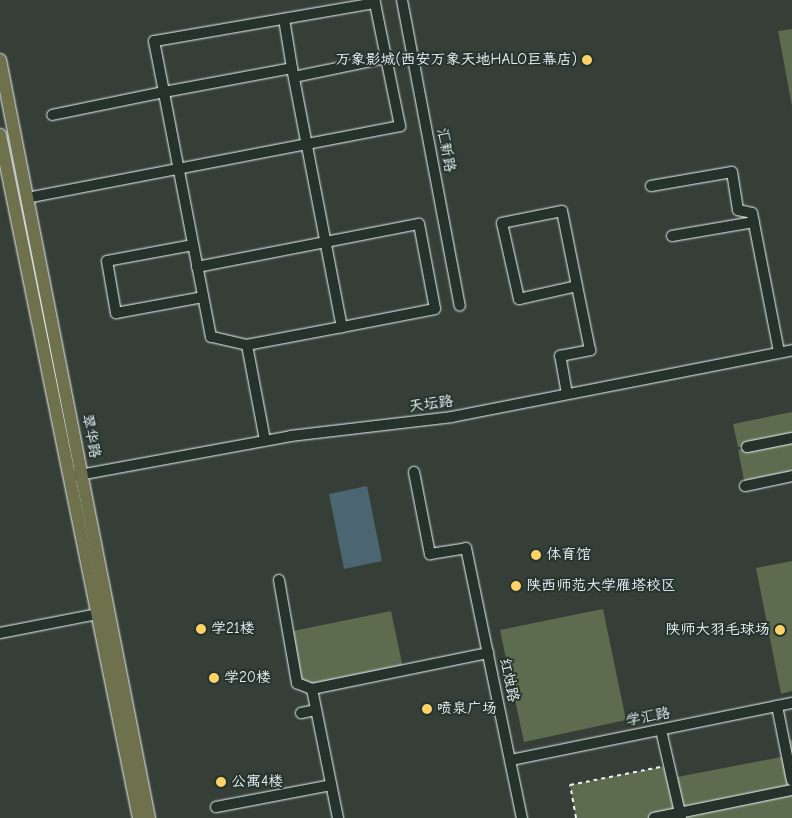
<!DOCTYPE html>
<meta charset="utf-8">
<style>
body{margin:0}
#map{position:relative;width:792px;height:818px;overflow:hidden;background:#353e37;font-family:"Comic Neue","LXGW WenKai TC",sans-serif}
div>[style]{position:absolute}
.green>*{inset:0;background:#5d6c4e}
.water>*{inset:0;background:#4b6670}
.path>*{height:2px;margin-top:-1px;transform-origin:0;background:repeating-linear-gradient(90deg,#e8f1f8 0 4px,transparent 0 8px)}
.roads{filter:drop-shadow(0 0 1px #e8f1f8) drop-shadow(0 0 1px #e8f1f8)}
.minor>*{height:10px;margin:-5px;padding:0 5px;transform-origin:5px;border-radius:5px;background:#26332d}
.major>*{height:12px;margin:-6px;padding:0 6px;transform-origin:6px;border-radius:6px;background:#6e714b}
.dots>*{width:14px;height:14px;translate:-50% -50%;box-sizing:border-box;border:2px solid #26332d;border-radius:50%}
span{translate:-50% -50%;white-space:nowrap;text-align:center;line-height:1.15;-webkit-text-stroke:4px #26332d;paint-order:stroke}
.poi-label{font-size:15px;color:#e8f1f8}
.right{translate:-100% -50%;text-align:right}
.left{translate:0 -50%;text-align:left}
.street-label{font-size:15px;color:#e8f1f8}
</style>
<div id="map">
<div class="green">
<i style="clip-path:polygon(792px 29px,792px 106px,778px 31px)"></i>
<i style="clip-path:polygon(792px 412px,792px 436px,738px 447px,733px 424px)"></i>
<i style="clip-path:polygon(792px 439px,792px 475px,745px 485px,738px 450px)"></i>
<i style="clip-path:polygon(792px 561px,792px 691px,781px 694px,756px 568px)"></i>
<i style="clip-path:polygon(603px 609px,626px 720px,524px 742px,500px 630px)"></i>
<i style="clip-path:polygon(391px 611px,403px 668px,313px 684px,302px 680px,293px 631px)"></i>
<i style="clip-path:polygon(792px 740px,792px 818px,576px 818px,570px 785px,670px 765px,672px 778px,786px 756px,784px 742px)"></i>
</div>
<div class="water">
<i style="clip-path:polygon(367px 486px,382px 561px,344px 569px,329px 494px)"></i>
</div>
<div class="path">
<i style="left:576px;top:818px;width:34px;rotate:-100deg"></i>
<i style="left:570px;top:785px;width:92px;rotate:-11.3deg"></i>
</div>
<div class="roads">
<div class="minor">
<i style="left:402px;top:0;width:311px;rotate:79.3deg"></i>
<i style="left:284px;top:19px;width:50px;rotate:80.7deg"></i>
<i style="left:292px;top:68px;width:264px;rotate:79.1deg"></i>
<i style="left:342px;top:327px;width:97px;rotate:169.3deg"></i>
<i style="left:247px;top:345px;width:37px;rotate:-167deg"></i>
<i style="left:211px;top:337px;width:249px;rotate:-100.9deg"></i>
<i style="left:164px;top:92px;width:130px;rotate:-10.6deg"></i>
<i style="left:294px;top:77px;width:94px;rotate:-11.7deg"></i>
<i style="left:651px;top:186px;width:82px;rotate:-9.8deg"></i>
<i style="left:732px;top:172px;width:38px;rotate:81deg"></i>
<i style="left:738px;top:210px;width:14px;rotate:12deg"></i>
<i style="left:752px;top:213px;width:142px;rotate:79deg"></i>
<i style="left:27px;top:198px;width:380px;rotate:-10.9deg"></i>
<i style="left:400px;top:126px;width:126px;rotate:-101.5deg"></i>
<i style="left:375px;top:3px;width:224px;rotate:170.2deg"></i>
<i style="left:154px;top:41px;width:52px;rotate:78.9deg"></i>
<i style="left:164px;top:92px;width:114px;rotate:168.4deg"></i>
<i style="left:672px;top:236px;width:83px;rotate:-9.7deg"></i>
<i style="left:193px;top:245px;width:87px;rotate:169.5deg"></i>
<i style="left:107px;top:261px;width:53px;rotate:80.2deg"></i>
<i style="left:116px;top:313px;width:88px;rotate:-10.4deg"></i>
<i style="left:197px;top:267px;width:226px;rotate:-11deg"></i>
<i style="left:419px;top:224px;width:86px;rotate:79.3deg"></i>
<i style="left:435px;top:309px;width:95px;rotate:169deg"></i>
<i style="left:247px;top:345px;width:97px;rotate:79.3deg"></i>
<i style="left:567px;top:394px;width:39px;rotate:-100deg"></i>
<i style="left:560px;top:356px;width:31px;rotate:-11deg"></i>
<i style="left:590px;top:350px;width:65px;rotate:-101.5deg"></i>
<i style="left:577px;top:286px;width:76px;rotate:-101.3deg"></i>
<i style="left:562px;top:211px;width:61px;rotate:168.7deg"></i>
<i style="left:502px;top:223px;width:78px;rotate:77.4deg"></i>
<i style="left:519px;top:299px;width:59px;rotate:-12.6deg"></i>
<i style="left:747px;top:447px;width:46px;rotate:-11.3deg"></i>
<i style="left:414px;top:472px;width:84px;rotate:79deg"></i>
<i style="left:430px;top:554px;width:36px;rotate:-9deg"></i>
<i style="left:466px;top:548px;width:276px;rotate:78.3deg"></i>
<i style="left:74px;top:476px;width:221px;rotate:-10.4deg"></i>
<i style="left:291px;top:436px;width:162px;rotate:-6.7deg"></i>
<i style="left:452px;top:417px;width:347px;rotate:-11.1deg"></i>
<i style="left:745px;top:486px;width:48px;rotate:-12deg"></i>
<i style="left:279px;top:580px;width:105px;rotate:80.1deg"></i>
<i style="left:297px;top:683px;width:16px;rotate:22deg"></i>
<i style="left:312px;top:689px;width:180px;rotate:-11.6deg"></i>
<i style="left:0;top:633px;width:100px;rotate:-11deg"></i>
<i style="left:312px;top:689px;width:132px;rotate:78.6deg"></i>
<i style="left:777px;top:706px;width:76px;rotate:78.7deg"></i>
<i style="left:301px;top:713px;width:15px;rotate:-11deg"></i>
<i style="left:661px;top:730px;width:89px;rotate:77.1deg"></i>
<i style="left:511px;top:760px;width:287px;rotate:-11.5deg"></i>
<i style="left:216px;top:807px;width:117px;rotate:-10.8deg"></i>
<i style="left:654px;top:818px;width:141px;rotate:-11.5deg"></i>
</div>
<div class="major">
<i style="left:0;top:60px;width:773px;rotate:78.88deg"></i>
<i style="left:0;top:135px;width:697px;rotate:78.5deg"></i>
</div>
</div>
<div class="dots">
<i style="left:587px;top:60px;background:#ffd166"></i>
<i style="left:536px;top:555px;background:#ffd166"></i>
<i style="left:516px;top:586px;background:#ffd166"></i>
<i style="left:201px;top:629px;background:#ffd166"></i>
<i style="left:780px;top:630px;background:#ffd166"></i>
<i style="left:214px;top:678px;background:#ffd166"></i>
<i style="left:427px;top:709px;background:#ffd166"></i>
<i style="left:221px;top:782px;background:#ffd166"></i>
</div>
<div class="poi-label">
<span class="right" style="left:577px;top:60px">万象影城(西安万象天地HALO巨幕店)</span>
<span class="left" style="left:546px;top:555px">体育馆</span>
<span class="left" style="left:526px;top:586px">陕西师范大学雁塔校区</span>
<span class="left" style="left:211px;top:629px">学21楼</span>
<span class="right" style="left:770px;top:630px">陕师大羽毛球场</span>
<span class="left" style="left:224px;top:678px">学20楼</span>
<span class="left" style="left:437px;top:709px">喷泉广场</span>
<span class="left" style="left:231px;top:782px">公寓4楼</span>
</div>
<div class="street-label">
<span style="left:446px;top:150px;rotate:79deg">汇新路</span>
<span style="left:431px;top:404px;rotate:-8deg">天坛路</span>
<span style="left:91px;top:436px;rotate:79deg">翠华路</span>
<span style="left:509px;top:680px;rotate:78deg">红烛路</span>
<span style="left:648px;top:717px;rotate:-11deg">学汇路</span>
</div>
</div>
